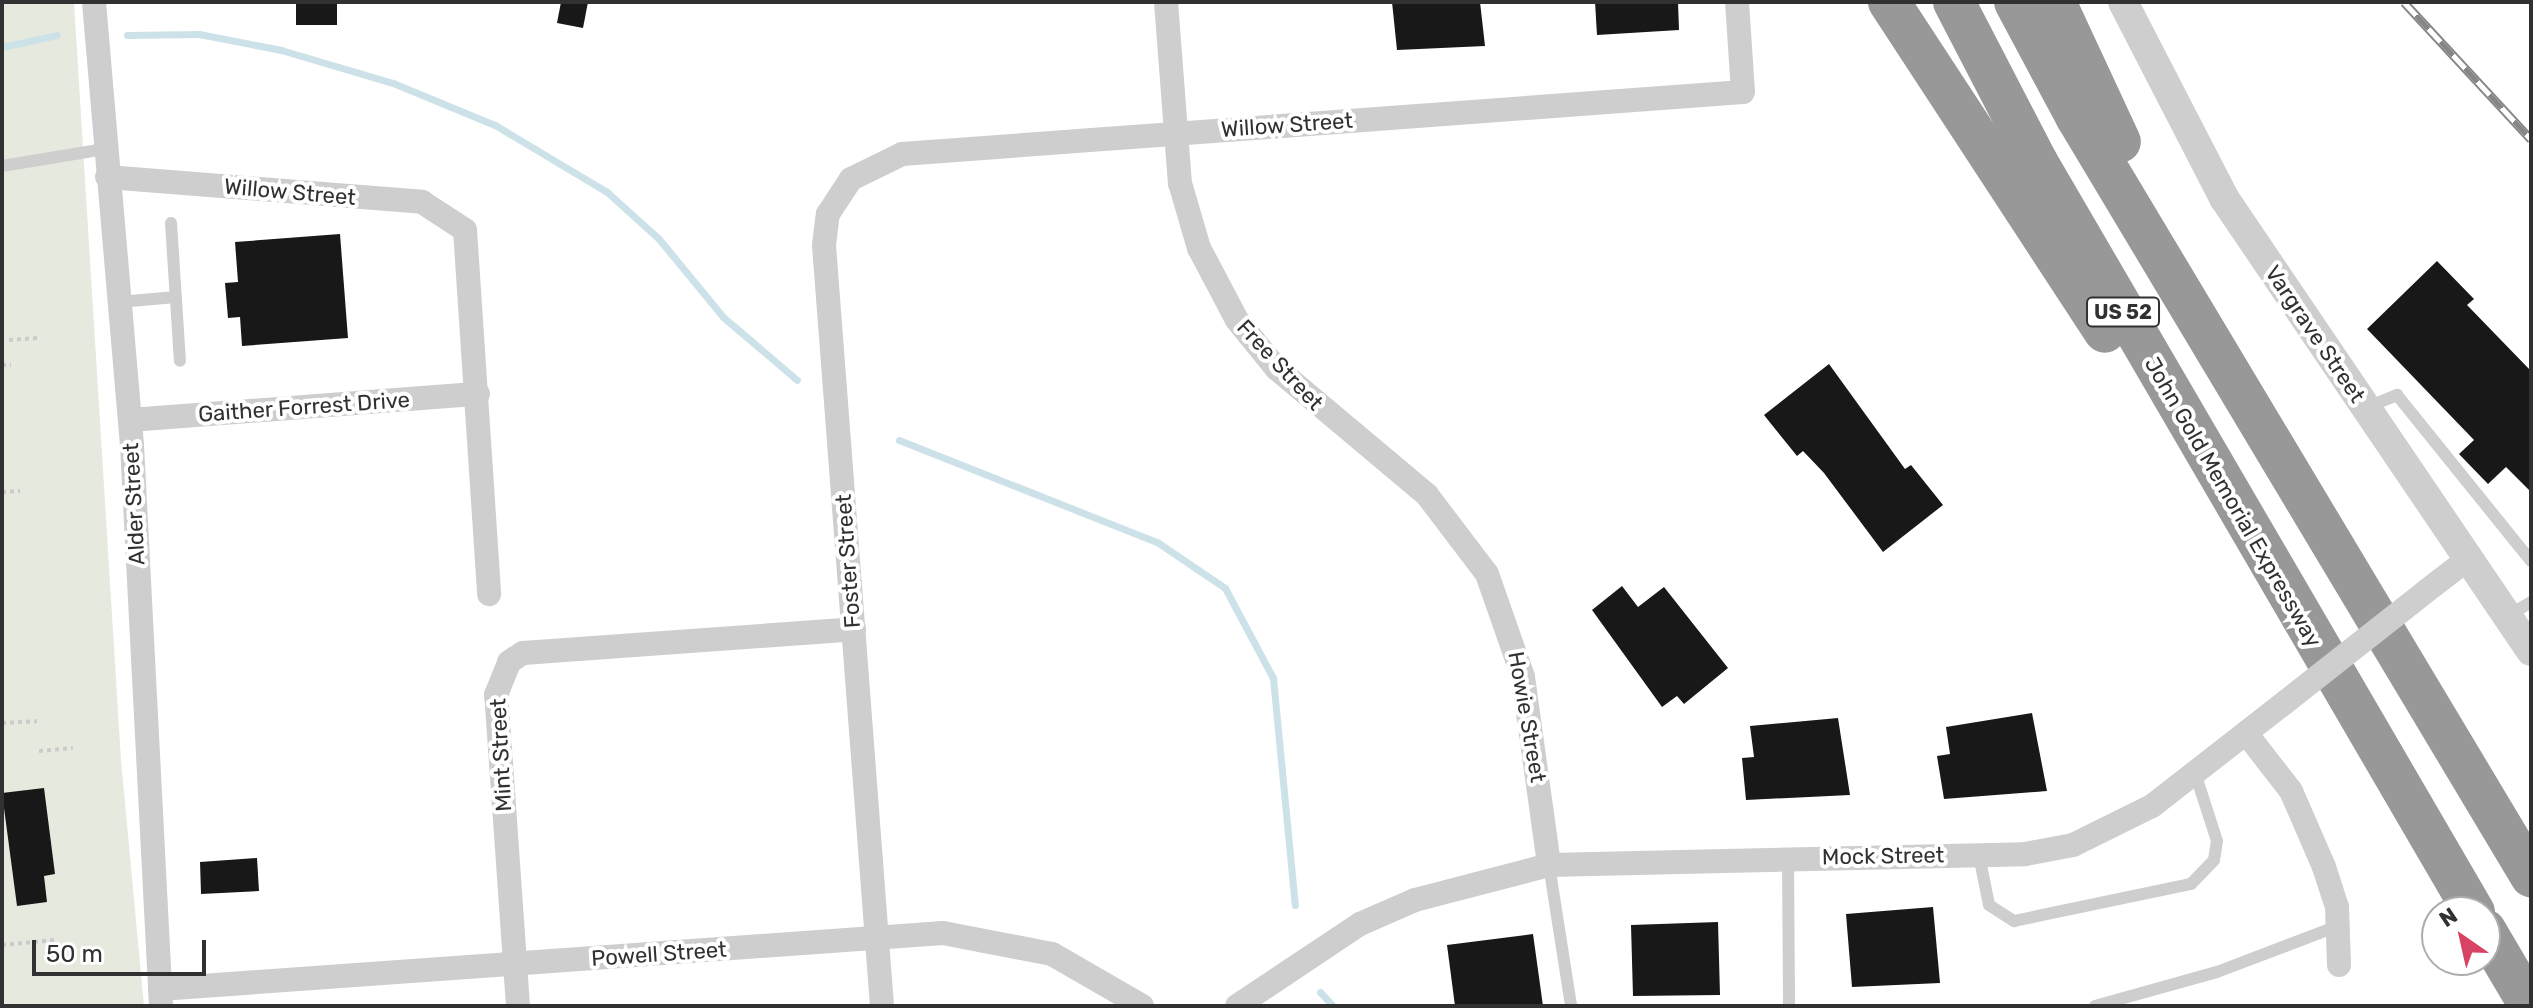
<!DOCTYPE html>
<style>
body{margin:0}
#map{position:relative;width:2533px;height:1008px;overflow:hidden;background:#fff;font-family:Rubik,sans-serif}
div>[style]{position:absolute}
.green>*{inset:0;background:#e6eade}
.stream>*{height:7px;margin:-3.5px;padding:0 3.5px;transform-origin:3.5px;border-radius:3.5px;background:#cce2e8}
.building>*{inset:0;background:#181818}
.path>*{height:4px;margin-top:-2px;transform-origin:0;background:repeating-linear-gradient(90deg,#cbcbcb 0 4px,transparent 0 8px)}
.service>*{height:12px;margin:-6px;padding:0 6px;transform-origin:6px;border-radius:6px;background:#cecece}
.minor>*{height:24px;margin:-12px;padding:0 12px;transform-origin:12px;border-radius:12px;background:#cecece}
.tertiary>*{height:30px;margin:-15px;padding:0 15px;transform-origin:15px;border-radius:15px;background:#cecece}
.motorway>*{height:42px;margin:-21px;padding:0 21px;transform-origin:21px;border-radius:21px;background:#989898}
.rail>*{height:9px;margin-top:-4.5px;transform-origin:0;background:repeating-linear-gradient(90deg,#fff 0 18px,#868686 0 36px);box-sizing:border-box;border-block:2px solid #868686}
.minor-bridge>*{height:24px;margin:-12px;padding:0 12px;transform-origin:12px;border-radius:12px;background:#cecece}
span{translate:-50% -50%;white-space:nowrap;text-align:center;line-height:1.15;-webkit-text-stroke:8px #fff;paint-order:stroke}
.shield-label span{padding:2px 6px;background:#fff;border:2px solid;border-radius:6px;-webkit-text-stroke-width:0}
.shield-label{font-size:20px;color:#313131;font-weight:700}
.street-label{font-size:22px;color:#313131}
.frame{position:absolute;inset:0;border:4px solid #313131;pointer-events:none}
.north{position:absolute;left:2421px;top:896px;width:80px;height:80px;box-sizing:border-box;background:#fff;border:2px solid #adadad;border-radius:50%;rotate:326deg;font-size:22px;font-weight:700;line-height:32px;text-align:center;color:#313131}
.north::after{content:'';display:block;margin:auto;width:28px;height:36px;background:#d84363;clip-path:polygon(50% 0,100% 100%,50% 72%,0 100%)}
.scale{position:absolute;left:32px;top:940px;width:174px;height:36px;box-sizing:border-box;border:4px solid #313131;border-top:0;padding-left:10px;font-size:24px;line-height:28px;white-space:nowrap;color:#313131;-webkit-text-stroke:6px #fff;paint-order:stroke}
</style>
<div id="map">
<div class="green">
<i style="clip-path:polygon(2px 2px,74px 2px,121px 760px,144px 1006px,2px 1006px)"></i>
</div>
<div class="stream">
<i style="left:127px;top:35px;width:72px;rotate:-0.8deg"></i>
<i style="left:199px;top:34px;width:84px;rotate:11deg"></i>
<i style="left:281px;top:50px;width:117px;rotate:16.4deg"></i>
<i style="left:393px;top:83px;width:110px;rotate:22.4deg"></i>
<i style="left:495px;top:125px;width:131px;rotate:30.9deg"></i>
<i style="left:607px;top:192px;width:70px;rotate:42.1deg"></i>
<i style="left:659px;top:239px;width:101px;rotate:50.6deg"></i>
<i style="left:723px;top:317px;width:97px;rotate:40.4deg"></i>
<i style="left:2px;top:47px;width:56px;rotate:-12.3deg"></i>
<i style="left:899px;top:440px;width:277px;rotate:21.6deg"></i>
<i style="left:1157px;top:542px;width:82px;rotate:34.1deg"></i>
<i style="left:1225px;top:588px;width:102px;rotate:61.9deg"></i>
<i style="left:1273px;top:678px;width:228px;rotate:84.5deg"></i>
<i style="left:1320px;top:992px;width:19px;rotate:47deg"></i>
</div>
<div class="building">
<i style="clip-path:polygon(296px 2px,337px 2px,337px 25px,296px 25px)"></i>
<i style="clip-path:polygon(561px 2px,588px 2px,583px 28px,557px 23px)"></i>
<i style="clip-path:polygon(1392px 2px,1480px 2px,1485px 46px,1397px 50px)"></i>
<i style="clip-path:polygon(1595px 2px,1678px 2px,1679px 30px,1597px 35px)"></i>
<i style="clip-path:polygon(340px 234px,348px 338px,242px 346px,240px 317px,228px 318px,225px 283px,238px 282px,235px 242px)"></i>
<i style="clip-path:polygon(2437px 261px,2474px 299px,2467px 305px,2531px 371px,2531px 492px,2506px 467px,2488px 484px,2459px 454px,2474px 440px,2367px 329px)"></i>
<i style="clip-path:polygon(1829px 364px,1905px 469px,1911px 465px,1943px 505px,1883px 552px,1824px 473px,1803px 451px,1797px 456px,1764px 415px)"></i>
<i style="clip-path:polygon(1622px 586px,1638px 607px,1664px 587px,1728px 668px,1684px 704px,1677px 696px,1662px 707px,1592px 610px)"></i>
<i style="clip-path:polygon(2032px 713px,2047px 791px,1944px 799px,1937px 756px,1950px 754px,1946px 727px)"></i>
<i style="clip-path:polygon(1838px 718px,1850px 795px,1746px 800px,1742px 758px,1754px 757px,1750px 726px)"></i>
<i style="clip-path:polygon(44px 788px,55px 874px,44px 876px,47px 902px,17px 906px,2px 793px)"></i>
<i style="clip-path:polygon(257px 858px,259px 891px,201px 894px,200px 862px)"></i>
<i style="clip-path:polygon(1933px 907px,1940px 983px,1852px 987px,1846px 914px)"></i>
<i style="clip-path:polygon(1718px 922px,1720px 995px,1633px 996px,1631px 925px)"></i>
<i style="clip-path:polygon(1533px 934px,1543px 1006px,1455px 1006px,1447px 945px)"></i>
</div>
<div class="path">
<i style="left:9px;top:340px;width:32px;rotate:-4deg"></i>
<i style="left:2px;top:365px;width:9px"></i>
<i style="left:2px;top:492px;width:18px;rotate:-3deg"></i>
<i style="left:2px;top:723px;width:35px;rotate:-3deg"></i>
<i style="left:39px;top:751px;width:34px;rotate:-5deg"></i>
<i style="left:2px;top:945px;width:53px;rotate:-5.4deg"></i>
</div>
<div class="service">
<i style="left:2px;top:166px;width:104px;rotate:-9.4deg"></i>
<i style="left:171px;top:223px;width:138px;rotate:86.3deg"></i>
<i style="left:119px;top:302px;width:57px;rotate:-5deg"></i>
<i style="left:2365px;top:408px;width:35px;rotate:-22deg"></i>
<i style="left:2397px;top:395px;width:213px;rotate:51.1deg"></i>
<i style="left:2507px;top:616px;width:28px;rotate:-30deg"></i>
<i style="left:1979px;top:855px;width:51px;rotate:78.7deg"></i>
<i style="left:1989px;top:905px;width:30px;rotate:33deg"></i>
<i style="left:2014px;top:921px;width:181px;rotate:-11.8deg"></i>
<i style="left:2191px;top:884px;width:33px;rotate:-46deg"></i>
<i style="left:2214px;top:860px;width:19px;rotate:-81deg"></i>
<i style="left:2217px;top:841px;width:71px;rotate:-107.9deg"></i>
<i style="left:1788px;top:858px;width:148px;rotate:89.6deg"></i>
<i style="left:1549px;top:865px;width:143px;rotate:81.1deg"></i>
<i style="left:2095px;top:1006px;width:127px;rotate:-15.6deg"></i>
<i style="left:2217px;top:972px;width:129px;rotate:-20.8deg"></i>
</div>
<div class="minor">
<i style="left:94px;top:2px;width:445px;rotate:85.1deg"></i>
<i style="left:132px;top:445px;width:562px;rotate:87.04deg"></i>
<i style="left:1166px;top:2px;width:182px;rotate:85.6deg"></i>
<i style="left:1180px;top:183px;width:68px;rotate:73.7deg"></i>
<i style="left:1199px;top:248px;width:81px;rotate:62.2deg"></i>
<i style="left:1237px;top:320px;width:63px;rotate:50.8deg"></i>
<i style="left:1277px;top:369px;width:196px;rotate:40deg"></i>
<i style="left:1427px;top:495px;width:99px;rotate:52.8deg"></i>
<i style="left:1487px;top:574px;width:109px;rotate:70.7deg"></i>
<i style="left:1523px;top:677px;width:190px;rotate:82.1deg"></i>
<i style="left:107px;top:177px;width:316px;rotate:4.5deg"></i>
<i style="left:422px;top:202px;width:51px;rotate:33.1deg"></i>
<i style="left:465px;top:230px;width:365px;rotate:86.2deg"></i>
<i style="left:130px;top:420px;width:349px;rotate:-4.3deg"></i>
<i style="left:2425px;top:592px;width:54px;rotate:-37.5deg"></i>
<i style="left:2246px;top:733px;width:73px;rotate:52.2deg"></i>
<i style="left:2291px;top:791px;width:83px;rotate:66.5deg"></i>
<i style="left:2324px;top:867px;width:42px;rotate:72deg"></i>
<i style="left:2337px;top:907px;width:58px;rotate:88deg"></i>
<i style="left:160px;top:989px;width:785px;rotate:-4.09deg"></i>
<i style="left:943px;top:933px;width:111px;rotate:10.9deg"></i>
<i style="left:1052px;top:954px;width:104px;rotate:30deg"></i>
<i style="left:518px;top:1006px;width:312px;rotate:-94deg"></i>
<i style="left:496px;top:695px;width:35px;rotate:-68deg"></i>
<i style="left:509px;top:662px;width:17px;rotate:-33deg"></i>
<i style="left:523px;top:653px;width:332px;rotate:-4.1deg"></i>
<i style="left:882px;top:1006px;width:763px;rotate:-94.36deg"></i>
<i style="left:824px;top:245px;width:31px;rotate:-83deg"></i>
<i style="left:828px;top:214px;width:42px;rotate:-56.7deg"></i>
<i style="left:851px;top:179px;width:57px;rotate:-26.1deg"></i>
<i style="left:902px;top:154px;width:843px;rotate:-4.22deg"></i>
<i style="left:1743px;top:92px;width:90px;rotate:-93.8deg"></i>
<i style="left:1237px;top:1006px;width:148px;rotate:-33.7deg"></i>
<i style="left:1360px;top:924px;width:60px;rotate:-23.6deg"></i>
<i style="left:1415px;top:900px;width:138px;rotate:-14.6deg"></i>
<i style="left:1549px;top:865px;width:476px;rotate:-1.3deg"></i>
<i style="left:2025px;top:854px;width:49px;rotate:-10.6deg"></i>
<i style="left:2073px;top:845px;width:88px;rotate:-26.3deg"></i>
<i style="left:2152px;top:806px;width:172px;rotate:-37.9deg"></i>
</div>
<div class="tertiary">
<i style="left:2123px;top:2px;width:220px;rotate:62.7deg"></i>
<i style="left:2224px;top:198px;width:547px;rotate:55.87deg"></i>
</div>
<div class="motorway">
<i style="left:1889px;top:2px;width:394px;rotate:56.8deg"></i>
<i style="left:1954px;top:2px;width:180px;rotate:62.6deg"></i>
<i style="left:2037px;top:162px;width:868px;rotate:59.77deg"></i>
<i style="left:2015px;top:2px;width:132px;rotate:61.9deg"></i>
<i style="left:2077px;top:118px;width:884px;rotate:59.08deg"></i>
<i style="left:2055px;top:2px;width:154px;rotate:65.1deg"></i>
<i style="left:2485px;top:930px;width:88px;rotate:59.4deg"></i>
</div>
<div class="rail">
<i style="left:2404px;top:2px;width:187px;rotate:47.2deg"></i>
</div>
<div class="minor-bridge">
<i style="left:2288px;top:700px;width:174px;rotate:-38.2deg"></i>
</div>
<div class="shield-label">
<span style="left:2123px;top:312px">US 52</span>
</div>
<div class="street-label">
<span style="left:1287px;top:125px;rotate:-4deg">Willow Street</span>
<span style="left:290px;top:192px;rotate:5deg">Willow Street</span>
<span style="left:2315px;top:334px;rotate:56deg">Vargrave Street</span>
<span style="left:1280px;top:365px;rotate:47deg">Free Street</span>
<span style="left:304px;top:407px;rotate:-4deg">Gaither Forrest Drive</span>
<span style="left:2233px;top:502px;rotate:60deg">John Gold Memorial Expressway</span>
<span style="left:134px;top:504px;rotate:-93deg">Alder Street</span>
<span style="left:848px;top:561px;rotate:-94deg">Foster Street</span>
<span style="left:1527px;top:717px;rotate:80deg">Howie Street</span>
<span style="left:501px;top:755px;rotate:-93deg">Mint Street</span>
<span style="left:1883px;top:856px;rotate:-1deg">Mock Street</span>
<span style="left:659px;top:954px;rotate:-4deg">Powell Street</span>
</div>
<div class="frame"></div>
<div class="north">N</div>
<div class="scale">50 m</div>
</div>
